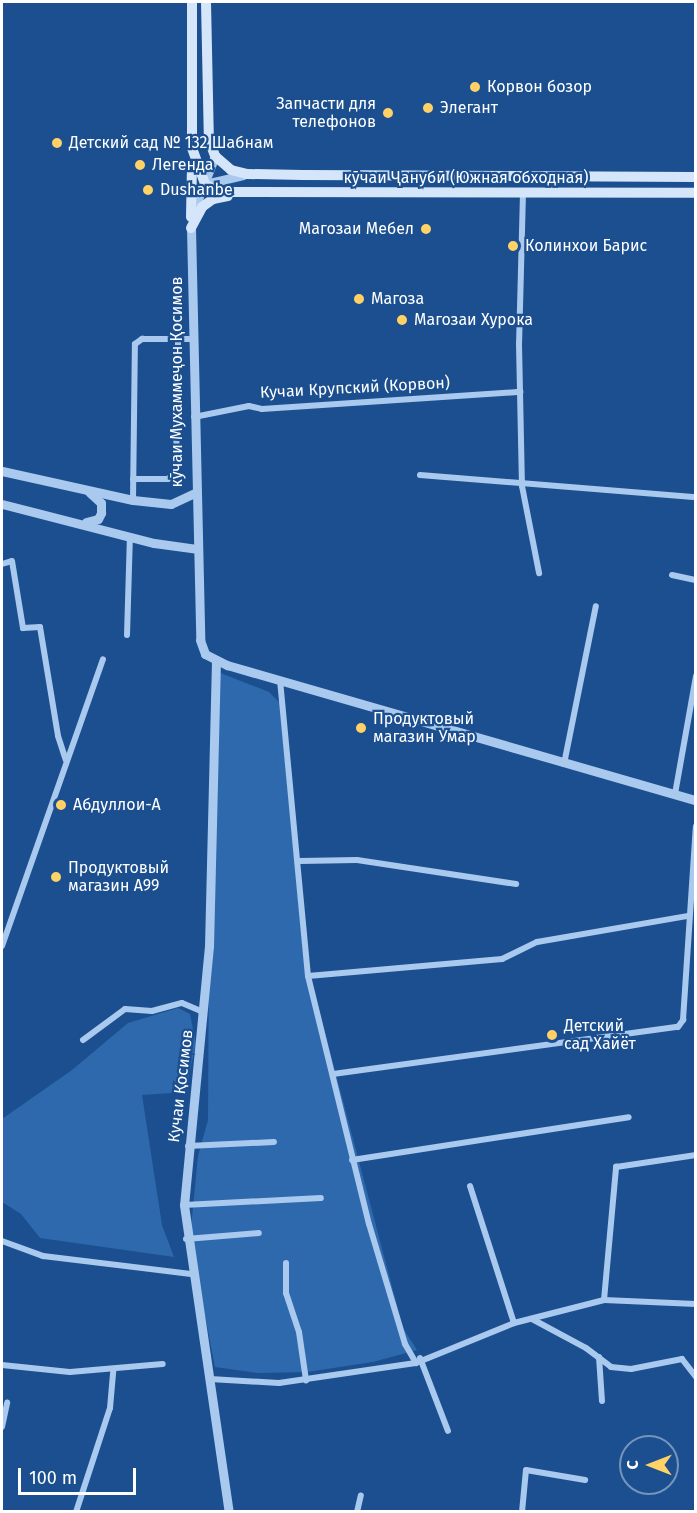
<!DOCTYPE html>
<meta charset="utf-8">
<style>
body{margin:0}
#map{position:relative;width:697px;height:1513px;overflow:hidden;background:#1b4f8f;font-family:"Fira Sans",sans-serif}
div>[style]{position:absolute}
.green>*{inset:0;background:#2e69ad}
.minor>*{height:6px;margin:-3px;padding:0 3px;transform-origin:3px;border-radius:3px;background:#a9c9ee}
.tertiary>*{height:9px;margin:-4.5px;padding:0 4.5px;transform-origin:4.5px;border-radius:4.5px;background:#a9c9ee}
.secondary>*{height:10px;margin:-5px;padding:0 5px;transform-origin:5px;border-radius:5px;background:#d6e6fa}
.dots>*{width:16px;height:16px;translate:-50% -50%;box-sizing:border-box;border:3px solid #1b4f8f;border-radius:50%}
span{translate:-50% -50%;white-space:nowrap;text-align:center;line-height:1.15;-webkit-text-stroke:4.5px #1b4f8f;paint-order:stroke}
.poi-label{font-size:16px;color:#fff}
.left{translate:0 -50%;text-align:left}
.right{translate:-100% -50%;text-align:right}
.street-label{font-size:16px;color:#fff}
.frame{position:absolute;inset:0;border:3px solid #fff;pointer-events:none}
.north{position:absolute;left:619px;top:1435px;width:60px;height:60px;box-sizing:border-box;background:#1b4f8f;border:2px solid #7695bc;border-radius:50%;rotate:270deg;font-size:16px;font-weight:700;line-height:24px;text-align:center;color:#fff}
.north::after{content:'';display:block;margin:auto;width:21px;height:27px;background:#ffd166;clip-path:polygon(50% 0,100% 100%,50% 72%,0 100%)}
.scale{position:absolute;left:18px;top:1468px;width:118px;height:27px;box-sizing:border-box;border:3px solid #fff;border-top:0;padding-left:8px;font-size:18px;line-height:21px;white-space:nowrap;color:#fff;-webkit-text-stroke:4px #1b4f8f;paint-order:stroke}
</style>
<div id="map">
<div class="green">
<i style="clip-path:polygon(218px 672px,269px 692px,283px 706px,309px 972px,403px 1328px,417px 1350px,373px 1362px,307px 1372px,258px 1373px,215px 1367px,190px 1238px,198px 1156px,208px 1120px,209px 946px,219px 743px)"></i>
<i style="clip-path:polygon(178px 1008px,190px 1014px,196px 1044px,185px 1092px,142px 1095px,162px 1225px,174px 1257px,40px 1238px,21px 1214px,2px 1202px,2px 1119px,72px 1070px,128px 1023px)"></i>
</div>
<div class="minor">
<i style="left:523px;top:193px;width:151px;rotate:91.5deg"></i>
<i style="left:519px;top:344px;width:142px;rotate:88.8deg"></i>
<i style="left:522px;top:486px;width:89px;rotate:78.9deg"></i>
<i style="left:194px;top:417px;width:56px;rotate:-11.3deg"></i>
<i style="left:249px;top:406px;width:13px;rotate:13deg"></i>
<i style="left:262px;top:409px;width:259px;rotate:-3.8deg"></i>
<i style="left:420px;top:475px;width:277px;rotate:4.6deg"></i>
<i style="left:133px;top:479px;width:35px"></i>
<i style="left:168px;top:479px;width:11px;rotate:-45deg"></i>
<i style="left:176px;top:471px;width:132px;rotate:-89.1deg"></i>
<i style="left:133px;top:500px;width:156px;rotate:-89.3deg"></i>
<i style="left:135px;top:344px;width:9px;rotate:-36deg"></i>
<i style="left:142px;top:339px;width:50px"></i>
<i style="left:2px;top:564px;width:10px;rotate:-17deg"></i>
<i style="left:12px;top:561px;width:68px;rotate:80.7deg"></i>
<i style="left:23px;top:628px;width:17px;rotate:-3deg"></i>
<i style="left:40px;top:627px;width:110px;rotate:80.6deg"></i>
<i style="left:58px;top:736px;width:25px;rotate:72deg"></i>
<i style="left:672px;top:575px;width:25px;rotate:12deg"></i>
<i style="left:127px;top:635px;width:99px;rotate:-88.3deg"></i>
<i style="left:280px;top:680px;width:297px;rotate:84.6deg"></i>
<i style="left:308px;top:976px;width:255px;rotate:76.2deg"></i>
<i style="left:369px;top:1224px;width:125px;rotate:73.3deg"></i>
<i style="left:405px;top:1344px;width:22px;rotate:60deg"></i>
<i style="left:564px;top:764px;width:161px;rotate:-78.6deg"></i>
<i style="left:675px;top:794px;width:120px;rotate:-79.9deg"></i>
<i style="left:300px;top:861px;width:57px;rotate:-1deg"></i>
<i style="left:357px;top:860px;width:161px;rotate:8.6deg"></i>
<i style="left:2px;top:946px;width:304px;rotate:-70.6deg"></i>
<i style="left:308px;top:976px;width:195px;rotate:-5deg"></i>
<i style="left:502px;top:959px;width:39px;rotate:-26deg"></i>
<i style="left:537px;top:942px;width:152px;rotate:-9.8deg"></i>
<i style="left:83px;top:1040px;width:52px;rotate:-36.4deg"></i>
<i style="left:125px;top:1009px;width:27px;rotate:4deg"></i>
<i style="left:152px;top:1011px;width:31px;rotate:-15deg"></i>
<i style="left:182px;top:1003px;width:23px;rotate:23deg"></i>
<i style="left:333px;top:1074px;width:348px;rotate:-7.8deg"></i>
<i style="left:678px;top:1027px;width:9px;rotate:-54deg"></i>
<i style="left:683px;top:1020px;width:194px;rotate:-86.2deg"></i>
<i style="left:188px;top:1146px;width:86px;rotate:-2.7deg"></i>
<i style="left:352px;top:1160px;width:280px;rotate:-8.8deg"></i>
<i style="left:470px;top:1186px;width:144px;rotate:72.2deg"></i>
<i style="left:184px;top:1205px;width:137px;rotate:-2.9deg"></i>
<i style="left:186px;top:1239px;width:73px;rotate:-4.7deg"></i>
<i style="left:2px;top:1241px;width:44px;rotate:20.1deg"></i>
<i style="left:43px;top:1256px;width:149px;rotate:6.9deg"></i>
<i style="left:286px;top:1263px;width:30px;rotate:90deg"></i>
<i style="left:286px;top:1293px;width:41px;rotate:71.6deg"></i>
<i style="left:299px;top:1332px;width:49px;rotate:81.7deg"></i>
<i style="left:604px;top:1300px;width:134px;rotate:-84.8deg"></i>
<i style="left:616px;top:1167px;width:81px;rotate:-8.5deg"></i>
<i style="left:532px;top:1319px;width:61px;rotate:28.2deg"></i>
<i style="left:586px;top:1348px;width:31px;rotate:37deg"></i>
<i style="left:611px;top:1367px;width:20px;rotate:6deg"></i>
<i style="left:631px;top:1369px;width:52px;rotate:-11.1deg"></i>
<i style="left:682px;top:1359px;width:23px;rotate:52deg"></i>
<i style="left:599px;top:1357px;width:44px;rotate:86.1deg"></i>
<i style="left:420px;top:1358px;width:78px;rotate:69deg"></i>
<i style="left:2px;top:1365px;width:68px;rotate:5.9deg"></i>
<i style="left:70px;top:1372px;width:93px;rotate:-4.9deg"></i>
<i style="left:210px;top:1379px;width:69px;rotate:3.3deg"></i>
<i style="left:279px;top:1383px;width:138px;rotate:-8.3deg"></i>
<i style="left:416px;top:1363px;width:106px;rotate:-22.2deg"></i>
<i style="left:514px;top:1323px;width:93px;rotate:-14.3deg"></i>
<i style="left:604px;top:1300px;width:92px;rotate:2.5deg"></i>
<i style="left:2px;top:1427px;width:25px;rotate:-78deg"></i>
<i style="left:76px;top:1512px;width:109px;rotate:-71.9deg"></i>
<i style="left:110px;top:1408px;width:38px;rotate:-85deg"></i>
<i style="left:357px;top:1512px;width:17px;rotate:-77deg"></i>
<i style="left:522px;top:1512px;width:42px;rotate:-84.6deg"></i>
<i style="left:526px;top:1470px;width:60px;rotate:9.6deg"></i>
</div>
<div class="tertiary">
<i style="left:205px;top:184px;width:39px;rotate:-13deg"></i>
<i style="left:193px;top:212px;width:60px;rotate:-68.6deg"></i>
<i style="left:191px;top:228px;width:412px;rotate:88.7deg"></i>
<i style="left:200px;top:640px;width:15px;rotate:70deg"></i>
<i style="left:205px;top:654px;width:25px;rotate:27deg"></i>
<i style="left:227px;top:665px;width:488px;rotate:16.1deg"></i>
<i style="left:2px;top:471px;width:134px;rotate:12.5deg"></i>
<i style="left:133px;top:500px;width:38px;rotate:6deg"></i>
<i style="left:171px;top:504px;width:26px;rotate:-25deg"></i>
<i style="left:2px;top:504px;width:157px;rotate:14.4deg"></i>
<i style="left:154px;top:543px;width:43px;rotate:7.9deg"></i>
<i style="left:86px;top:522px;width:12px;rotate:-14deg"></i>
<i style="left:98px;top:519px;width:7px;rotate:-63deg"></i>
<i style="left:101px;top:513px;width:10px;rotate:-90deg"></i>
<i style="left:101px;top:503px;width:16px;rotate:-137deg"></i>
<i style="left:216px;top:660px;width:286px;rotate:91.4deg"></i>
<i style="left:209px;top:946px;width:260px;rotate:95.5deg"></i>
<i style="left:184px;top:1205px;width:310px;rotate:81.7deg"></i>
</div>
<div class="secondary">
<i style="left:192px;top:2px;width:146px;rotate:90deg"></i>
<i style="left:192px;top:148px;width:38px;rotate:70deg"></i>
<i style="left:205px;top:184px;width:15px;rotate:32deg"></i>
<i style="left:218px;top:192px;width:478px;rotate:0.1deg"></i>
<i style="left:206px;top:2px;width:138px;rotate:88.8deg"></i>
<i style="left:209px;top:140px;width:17px;rotate:69deg"></i>
<i style="left:215px;top:156px;width:21px;rotate:41deg"></i>
<i style="left:231px;top:170px;width:16px;rotate:14deg"></i>
<i style="left:247px;top:174px;width:56px;rotate:1deg"></i>
<i style="left:303px;top:175px;width:393px;rotate:0.3deg"></i>
<i style="left:191px;top:217px;width:53px;rotate:-88.9deg"></i>
<i style="left:191px;top:228px;width:24px;rotate:-62deg"></i>
<i style="left:202px;top:207px;width:14px;rotate:-36deg"></i>
<i style="left:213px;top:199px;width:15px;rotate:-11deg"></i>
</div>
<div class="dots">
<i style="left:475px;top:87px;background:#ffd166"></i>
<i style="left:428px;top:108px;background:#ffd166"></i>
<i style="left:388px;top:113px;background:#ffd166"></i>
<i style="left:57px;top:143px;background:#ffd166"></i>
<i style="left:140px;top:165px;background:#ffd166"></i>
<i style="left:148px;top:190px;background:#ffd166"></i>
<i style="left:426px;top:229px;background:#ffd166"></i>
<i style="left:513px;top:246px;background:#ffd166"></i>
<i style="left:359px;top:299px;background:#ffd166"></i>
<i style="left:402px;top:320px;background:#ffd166"></i>
<i style="left:361px;top:728px;background:#ffd166"></i>
<i style="left:61px;top:805px;background:#ffd166"></i>
<i style="left:56px;top:877px;background:#ffd166"></i>
<i style="left:552px;top:1035px;background:#ffd166"></i>
</div>
<div class="poi-label">
<span class="left" style="left:487px;top:87px">Корвон бозор</span>
<span class="right" style="left:376px;top:113px">Запчасти для<br>телефонов</span>
<span class="left" style="left:440px;top:108px">Элегант</span>
<span class="left" style="left:69px;top:143px">Детский сад № 132 Шабнам</span>
<span class="left" style="left:152px;top:165px">Легенда</span>
<span class="left" style="left:160px;top:190px">Dushanbe</span>
<span class="right" style="left:414px;top:229px">Магозаи Мебел</span>
<span class="left" style="left:525px;top:246px">Колинхои Барис</span>
<span class="left" style="left:371px;top:299px">Магоза</span>
<span class="left" style="left:414px;top:320px">Магозаи Хурока</span>
<span class="left" style="left:373px;top:728px">Продуктовый<br>магазин Умар</span>
<span class="left" style="left:73px;top:805px">Абдуллои-А</span>
<span class="left" style="left:68px;top:877px">Продуктовый<br>магазин А99</span>
<span class="left" style="left:564px;top:1035px">Детский<br>сад Хайёт</span>
</div>
<div class="street-label">
<span style="left:466px;top:178px">кӯчаи Ҷанубӣ (Южная обходная)</span>
<span style="left:177px;top:382px;rotate:-90deg">кӯчаи Мухаммеҷон Қосимов</span>
<span style="left:355px;top:388px;rotate:-3deg">Кучаи Крупский (Корвон)</span>
<span style="left:181px;top:1086px;rotate:-83deg">Кучаи Қосимов</span>
</div>
<div class="frame"></div>
<div class="north">С</div>
<div class="scale">100 m</div>
</div>
